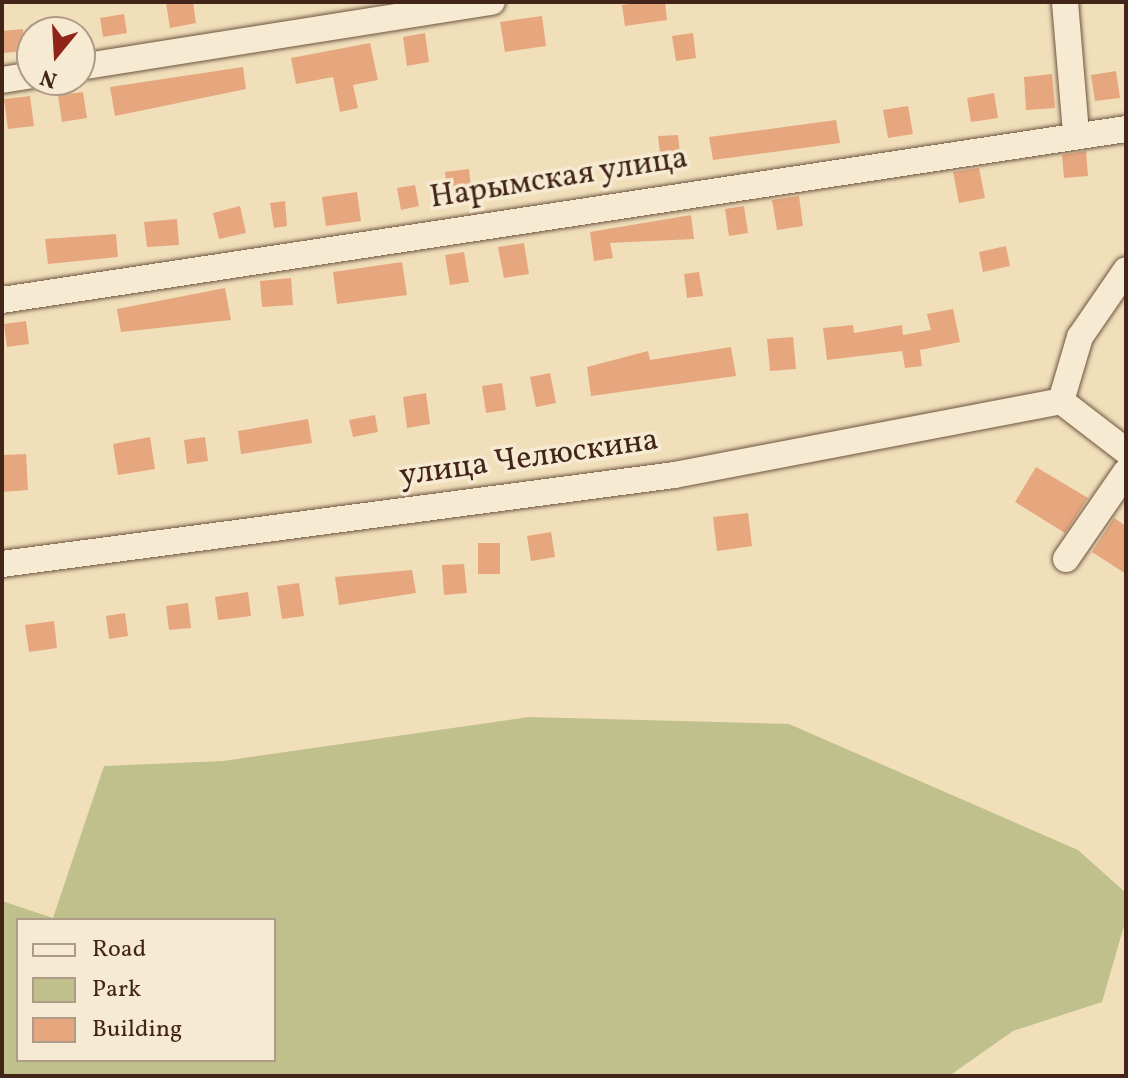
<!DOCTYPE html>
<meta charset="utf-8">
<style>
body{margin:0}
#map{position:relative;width:1128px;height:1078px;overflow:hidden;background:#f1dfba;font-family:Vollkorn,serif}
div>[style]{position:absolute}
.green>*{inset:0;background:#c0c08c}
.building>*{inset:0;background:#e6a77f}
.roads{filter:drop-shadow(0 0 2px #6e5440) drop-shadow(0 0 2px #6e5440)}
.minor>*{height:26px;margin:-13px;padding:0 13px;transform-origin:13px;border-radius:13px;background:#f6ead2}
span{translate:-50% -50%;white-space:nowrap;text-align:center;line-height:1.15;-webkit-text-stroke:7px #f6ead2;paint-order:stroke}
.street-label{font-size:32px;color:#422518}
.frame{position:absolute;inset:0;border:4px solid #422518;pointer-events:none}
.legend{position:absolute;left:16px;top:918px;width:260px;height:144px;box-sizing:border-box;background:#f6ead2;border:2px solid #ae9b88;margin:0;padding:10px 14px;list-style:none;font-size:24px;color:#422518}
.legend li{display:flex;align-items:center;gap:16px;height:40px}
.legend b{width:40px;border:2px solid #ae9b88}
.north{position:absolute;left:16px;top:16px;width:80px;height:80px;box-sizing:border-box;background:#f6ead2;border:2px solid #ae9b88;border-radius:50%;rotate:198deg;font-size:22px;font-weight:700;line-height:32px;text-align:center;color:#422518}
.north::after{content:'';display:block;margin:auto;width:28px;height:36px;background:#8f2418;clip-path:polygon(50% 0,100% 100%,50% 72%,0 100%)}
</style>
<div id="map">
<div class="green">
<i style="clip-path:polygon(evenodd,529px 717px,789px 724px,1078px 850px,1126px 893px,1126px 919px,1102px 1002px,1013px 1031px,949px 1076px,2px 1076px,2px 901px,53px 918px,104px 766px,223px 761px,529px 717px,18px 920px,274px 920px,274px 1060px,18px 1060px,18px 920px)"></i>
</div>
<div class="building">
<i style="clip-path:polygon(193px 2px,196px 23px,170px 28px,166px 3px)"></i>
<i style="clip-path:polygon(646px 2px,665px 2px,667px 20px,625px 26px,622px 5px)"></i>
<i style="clip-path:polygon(124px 14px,127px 33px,103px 37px,100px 18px)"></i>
<i style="clip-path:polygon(542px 16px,546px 46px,505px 52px,500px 22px)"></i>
<i style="clip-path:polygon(23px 29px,25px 51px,2px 53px,2px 31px)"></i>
<i style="clip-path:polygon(425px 33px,429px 62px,407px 66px,403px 37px)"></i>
<i style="clip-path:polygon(693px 33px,696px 58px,676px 61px,672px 36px)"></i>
<i style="clip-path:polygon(370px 43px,378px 80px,353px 85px,358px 108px,340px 112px,333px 77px,296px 84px,291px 58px)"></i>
<i style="clip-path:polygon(243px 67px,246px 89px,115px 116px,110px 87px)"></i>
<i style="clip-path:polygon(1116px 71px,1120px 98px,1095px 101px,1091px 75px)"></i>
<i style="clip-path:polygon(1052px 74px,1055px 108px,1026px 110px,1024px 77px)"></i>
<i style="clip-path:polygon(83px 92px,87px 118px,62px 122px,58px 95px)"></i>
<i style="clip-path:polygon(994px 93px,998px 118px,971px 122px,967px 98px)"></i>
<i style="clip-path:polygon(30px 96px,34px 126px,8px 129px,4px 99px)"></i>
<i style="clip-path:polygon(908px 106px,913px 134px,888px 138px,883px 110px)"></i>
<i style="clip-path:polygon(836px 120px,840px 143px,713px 160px,709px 137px)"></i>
<i style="clip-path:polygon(678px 135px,682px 168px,662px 170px,658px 136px)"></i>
<i style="clip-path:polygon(1086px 151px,1088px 176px,1064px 178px,1062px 155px)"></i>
<i style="clip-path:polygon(979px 168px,985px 198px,959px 203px,953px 172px)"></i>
<i style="clip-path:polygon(469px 169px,472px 198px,448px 200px,445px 172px)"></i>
<i style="clip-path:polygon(415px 185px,419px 206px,401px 210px,397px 188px)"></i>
<i style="clip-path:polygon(357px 192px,361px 221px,326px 226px,322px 197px)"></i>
<i style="clip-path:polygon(799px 196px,803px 226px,777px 230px,772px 200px)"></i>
<i style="clip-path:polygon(285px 201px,287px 226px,274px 228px,270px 203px)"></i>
<i style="clip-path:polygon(240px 206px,246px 233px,219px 239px,213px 213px)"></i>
<i style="clip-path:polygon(744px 206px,748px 233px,729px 236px,725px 209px)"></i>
<i style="clip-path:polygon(691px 215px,694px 239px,610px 243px,613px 258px,594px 261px,590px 232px)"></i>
<i style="clip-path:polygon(177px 219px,179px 245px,147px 247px,144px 222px)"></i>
<i style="clip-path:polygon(116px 234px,118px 257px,48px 264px,45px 239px)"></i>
<i style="clip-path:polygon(524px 243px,529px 274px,504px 278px,498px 247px)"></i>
<i style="clip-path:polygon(1006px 246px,1010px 266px,983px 272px,979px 252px)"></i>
<i style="clip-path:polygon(464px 252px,469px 282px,450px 285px,445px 255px)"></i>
<i style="clip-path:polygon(402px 262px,407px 295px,337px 304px,333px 272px)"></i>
<i style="clip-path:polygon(699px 272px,703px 296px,687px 298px,684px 274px)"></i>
<i style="clip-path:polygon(291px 278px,293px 305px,262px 307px,260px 281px)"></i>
<i style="clip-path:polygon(225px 288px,231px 320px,121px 332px,117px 309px)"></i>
<i style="clip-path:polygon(953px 309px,960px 342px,920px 350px,922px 366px,905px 368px,902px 351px,827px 360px,823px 328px,853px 325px,854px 333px,902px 325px,903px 335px,931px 330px,927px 314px)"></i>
<i style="clip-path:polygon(26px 321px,29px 344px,7px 347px,4px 324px)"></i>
<i style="clip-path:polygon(793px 337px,796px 369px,770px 371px,767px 339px)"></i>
<i style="clip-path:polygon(731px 347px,736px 376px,591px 396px,587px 367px,648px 351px,650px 360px)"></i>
<i style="clip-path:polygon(550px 373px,556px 403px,536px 407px,530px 377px)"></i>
<i style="clip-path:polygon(502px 383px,506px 410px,486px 413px,482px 386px)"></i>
<i style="clip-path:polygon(426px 393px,430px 424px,407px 428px,403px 397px)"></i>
<i style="clip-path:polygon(375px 415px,378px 432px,353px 437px,349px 420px)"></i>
<i style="clip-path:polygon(308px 419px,312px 443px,241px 454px,238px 431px)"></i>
<i style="clip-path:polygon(150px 437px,155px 469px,118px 475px,113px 444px)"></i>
<i style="clip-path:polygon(205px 437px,208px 461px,187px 464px,184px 440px)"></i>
<i style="clip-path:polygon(26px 454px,28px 490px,2px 492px,2px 455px)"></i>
<i style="clip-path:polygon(1036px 467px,1088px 498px,1065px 533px,1015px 502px)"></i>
<i style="clip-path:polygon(748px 513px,752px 546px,717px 551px,713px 517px)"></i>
<i style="clip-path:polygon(1114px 518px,1126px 526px,1126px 574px,1092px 552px)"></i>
<i style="clip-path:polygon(551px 532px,555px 557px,531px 561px,527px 536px)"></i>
<i style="clip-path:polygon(478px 543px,500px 543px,500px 574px,478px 574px)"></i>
<i style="clip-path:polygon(464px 564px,467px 593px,444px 595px,442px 565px)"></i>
<i style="clip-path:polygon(412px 570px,416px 593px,339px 605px,335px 577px)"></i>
<i style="clip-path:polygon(299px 583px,304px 616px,282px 619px,277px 586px)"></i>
<i style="clip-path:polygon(248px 592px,251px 616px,218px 620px,215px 597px)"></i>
<i style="clip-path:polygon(188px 603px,191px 628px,169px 630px,166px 606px)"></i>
<i style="clip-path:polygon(125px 613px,128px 636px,109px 639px,106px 616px)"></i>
<i style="clip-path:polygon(54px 621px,57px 648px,29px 652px,25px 625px)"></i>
</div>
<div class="roads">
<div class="minor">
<i style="left:1065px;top:2px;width:131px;rotate:85.2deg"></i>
<i style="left:80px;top:67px;width:417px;rotate:-9deg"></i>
<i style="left:2px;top:80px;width:30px;rotate:-9deg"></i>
<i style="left:2px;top:300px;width:1137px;rotate:-8.65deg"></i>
<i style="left:1061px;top:401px;width:67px;rotate:-73.5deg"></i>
<i style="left:1080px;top:337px;width:81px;rotate:-55.5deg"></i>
<i style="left:1061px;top:401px;width:82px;rotate:37.6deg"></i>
<i style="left:1066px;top:559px;width:106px;rotate:-55.4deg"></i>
<i style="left:2px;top:564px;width:678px;rotate:-7.54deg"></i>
<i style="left:674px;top:475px;width:394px;rotate:-10.8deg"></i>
</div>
</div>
<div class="street-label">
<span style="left:559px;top:179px;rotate:-9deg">Нарымская улица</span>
<span style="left:529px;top:459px;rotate:-8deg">улица Челюскина</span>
</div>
<div class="frame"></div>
<ul class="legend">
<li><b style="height:10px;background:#f6ead2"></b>Road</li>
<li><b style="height:22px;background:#c0c08c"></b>Park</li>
<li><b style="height:22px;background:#e6a77f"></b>Building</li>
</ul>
<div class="north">N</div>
</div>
